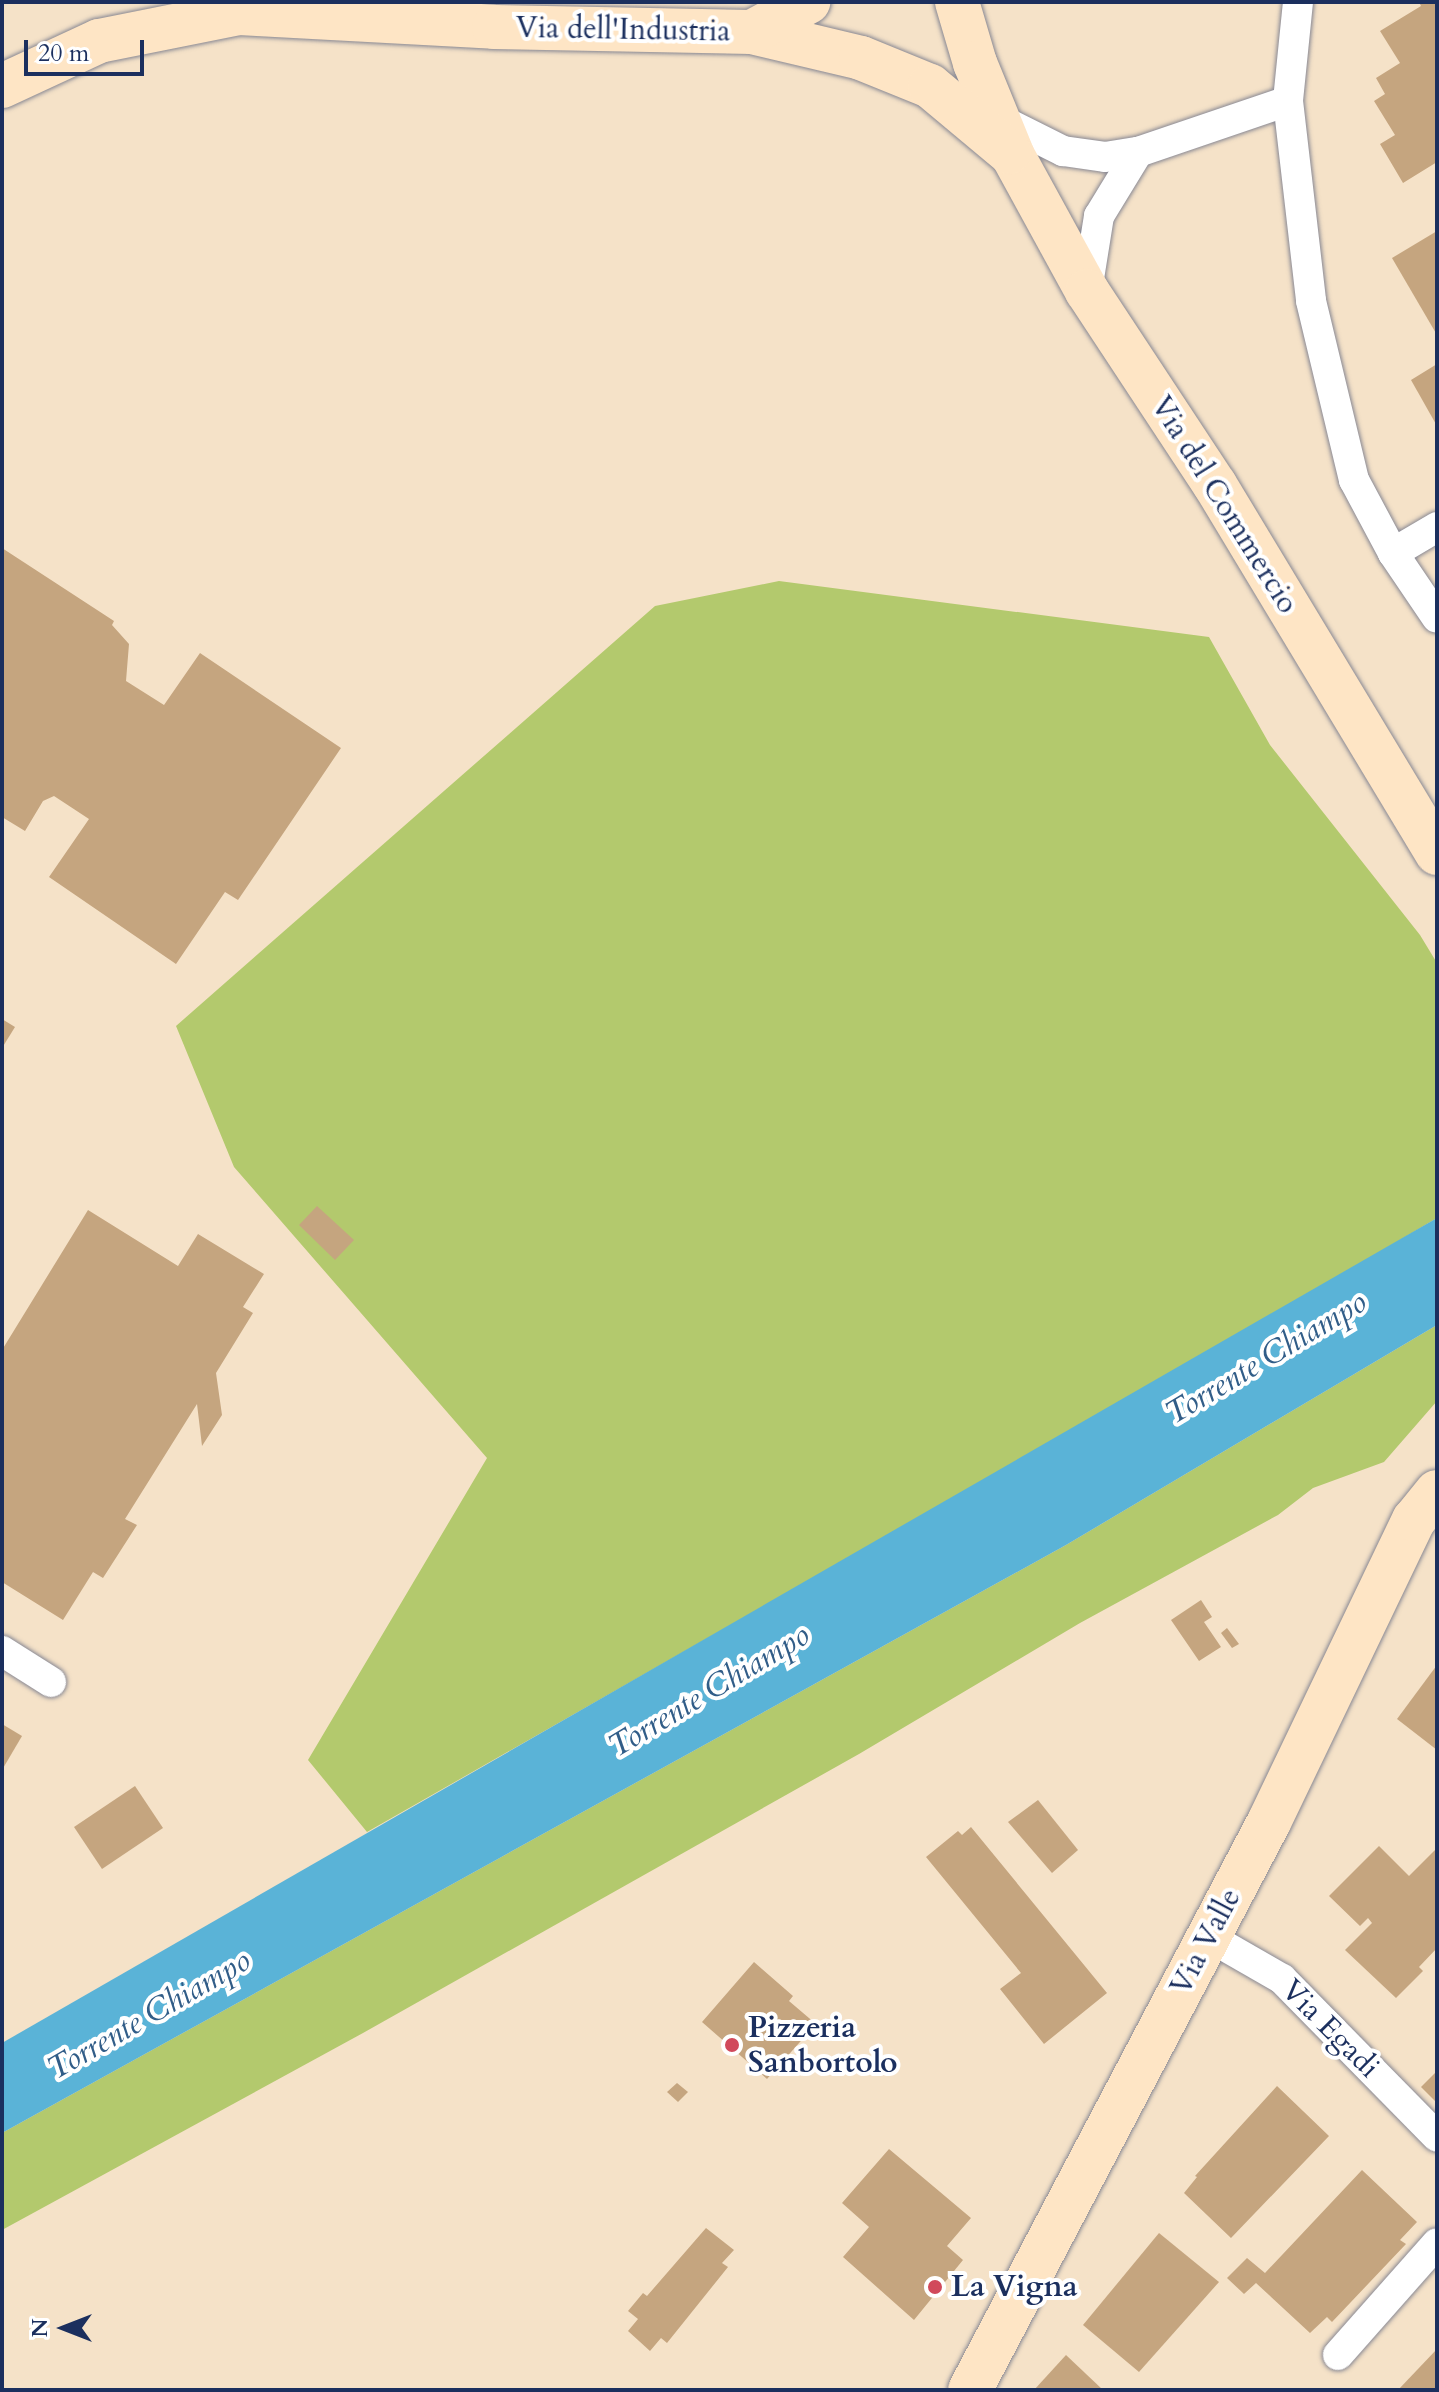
<!DOCTYPE html>
<style>
body{margin:0}
#map{position:relative;width:1439px;height:2392px;overflow:hidden;background:#f5e2c8;font-family:Cardo,serif}
div>[style]{position:absolute}
.green>*{inset:0;background:#b3c96d}
.water>*{inset:0;background:#5ab3d7}
.building>*{inset:0;background:#c5a57f}
.roads{filter:drop-shadow(0 0 2px #888893) drop-shadow(0 0 2px #888893)}
.minor>*{height:30px;margin:-15px;padding:0 15px;transform-origin:15px;border-radius:15px;background:#fff}
.secondary>*{height:44px;margin:-22px;padding:0 22px;transform-origin:22px;border-radius:22px;background:#fee5c5}
.dots>*{width:22px;height:22px;translate:-50% -50%;box-sizing:border-box;border:4px solid #fff;border-radius:50%}
span{translate:-50% -50%;white-space:nowrap;text-align:center;line-height:1.15;-webkit-text-stroke:8px #fff;paint-order:stroke}
.street-label{font-size:30px;color:#1b2f5e}
.poi-label{font-size:30px;color:#1b2f5e;font-weight:700}
.left{translate:0 -50%;text-align:left}
.water-label{font-size:32px;color:#315d88;font-style:italic}
.frame{position:absolute;inset:0;border:4px solid #1b2f5e;pointer-events:none}
.north{position:absolute;left:24px;top:2288px;width:80px;height:80px;-webkit-text-stroke:6px #fff;paint-order:stroke;rotate:270deg;font-size:22px;font-weight:700;line-height:32px;text-align:center;color:#1b2f5e}
.north::after{content:'';display:block;margin:auto;width:28px;height:36px;background:#1b2f5e;clip-path:polygon(50% 0,100% 100%,50% 72%,0 100%)}
.scale{position:absolute;left:24px;top:40px;width:120px;height:36px;box-sizing:border-box;border:4px solid #1b2f5e;border-top:0;padding-left:10px;font-size:24px;line-height:28px;white-space:nowrap;color:#1b2f5e;-webkit-text-stroke:6px #fff;paint-order:stroke}
</style>
<div id="map">
<div class="green">
<i style="clip-path:polygon(779px 581px,1209px 637px,1270px 745px,1420px 935px,1437px 963px,1437px 1218px,1252px 1328px,367px 1832px,308px 1760px,487px 1458px,234px 1167px,176px 1026px,655px 606px)"></i>
<i style="clip-path:polygon(1437px 1325px,1437px 1401px,1384px 1462px,1313px 1488px,1278px 1515px,1080px 1623px,859px 1754px,363px 2033px,2px 2230px,2px 2133px,1066px 1545px)"></i>
</div>
<div class="water">
<i style="clip-path:polygon(1437px 1218px,1437px 1325px,1066px 1545px,2px 2133px,2px 2043px)"></i>
</div>
<div class="building">
<i style="clip-path:polygon(1419px 2px,1437px 2px,1437px 162px,1403px 183px,1380px 144px,1395px 135px,1374px 101px,1385px 94px,1376px 78px,1400px 63px,1380px 31px,1421px 6px)"></i>
<i style="clip-path:polygon(1437px 231px,1437px 335px,1392px 258px)"></i>
<i style="clip-path:polygon(1437px 364px,1437px 426px,1411px 380px)"></i>
<i style="clip-path:polygon(2px 548px,114px 621px,112px 625px,129px 644px,126px 681px,164px 705px,200px 653px,341px 748px,238px 900px,225px 892px,176px 964px,49px 877px,89px 819px,54px 796px,43px 801px,25px 831px,2px 817px)"></i>
<i style="clip-path:polygon(2px 1019px,15px 1027px,2px 1048px)"></i>
<i style="clip-path:polygon(317px 1206px,354px 1240px,335px 1260px,299px 1225px)"></i>
<i style="clip-path:polygon(88px 1210px,178px 1266px,198px 1234px,264px 1274px,243px 1307px,253px 1313px,216px 1373px,222px 1415px,202px 1446px,197px 1404px,125px 1519px,137px 1525px,103px 1578px,93px 1572px,63px 1620px,2px 1582px,2px 1350px)"></i>
<i style="clip-path:polygon(1201px 1600px,1212px 1617px,1204px 1622px,1221px 1647px,1199px 1661px,1171px 1620px)"></i>
<i style="clip-path:polygon(1227px 1628px,1239px 1644px,1232px 1648px,1221px 1633px)"></i>
<i style="clip-path:polygon(1437px 1665px,1437px 1750px,1397px 1719px)"></i>
<i style="clip-path:polygon(2px 1724px,22px 1736px,2px 1770px)"></i>
<i style="clip-path:polygon(135px 1786px,163px 1828px,102px 1869px,74px 1827px)"></i>
<i style="clip-path:polygon(1038px 1800px,1078px 1850px,1052px 1873px,1008px 1822px)"></i>
<i style="clip-path:polygon(971px 1827px,1107px 1993px,1044px 2044px,1000px 1989px,1021px 1973px,926px 1857px,958px 1831px,962px 1835px)"></i>
<i style="clip-path:polygon(1379px 1846px,1409px 1876px,1437px 1848px,1437px 1948px,1419px 1967px,1423px 1971px,1396px 1998px,1345px 1950px,1372px 1923px,1368px 1918px,1360px 1926px,1329px 1896px)"></i>
<i style="clip-path:polygon(754px 1962px,793px 1996px,789px 2001px,816px 2024px,767px 2079px,702px 2022px)"></i>
<i style="clip-path:polygon(1437px 2071px,1437px 2103px,1421px 2087px)"></i>
<i style="clip-path:polygon(677px 2083px,688px 2092px,678px 2102px,667px 2092px)"></i>
<i style="clip-path:polygon(1277px 2086px,1329px 2136px,1231px 2238px,1184px 2193px,1197px 2177px,1195px 2176px)"></i>
<i style="clip-path:polygon(889px 2149px,971px 2218px,947px 2246px,963px 2260px,914px 2320px,843px 2257px,869px 2227px,842px 2203px)"></i>
<i style="clip-path:polygon(1362px 2170px,1417px 2222px,1400px 2240px,1406px 2244px,1332px 2322px,1327px 2317px,1310px 2333px,1256px 2283px,1244px 2294px,1227px 2278px,1247px 2258px,1265px 2273px)"></i>
<i style="clip-path:polygon(706px 2228px,734px 2250px,722px 2263px,728px 2267px,667px 2343px,661px 2338px,650px 2351px,628px 2331px,638px 2319px,628px 2311px,643px 2293px,647px 2296px)"></i>
<i style="clip-path:polygon(1159px 2233px,1219px 2282px,1139px 2372px,1083px 2325px)"></i>
<i style="clip-path:polygon(1437px 2349px,1437px 2390px,1398px 2390px)"></i>
<i style="clip-path:polygon(1066px 2355px,1103px 2390px,1034px 2390px)"></i>
</div>
<div class="roads">
<div class="minor">
<i style="left:1298px;top:2px;width:100px;rotate:95.8deg"></i>
<i style="left:1288px;top:101px;width:201px;rotate:83.4deg"></i>
<i style="left:1311px;top:301px;width:184px;rotate:76.5deg"></i>
<i style="left:1354px;top:480px;width:83px;rotate:61.9deg"></i>
<i style="left:1393px;top:553px;width:78px;rotate:55.9deg"></i>
<i style="left:999px;top:119px;width:72px;rotate:26.6deg"></i>
<i style="left:1063px;top:151px;width:42px;rotate:8.1deg"></i>
<i style="left:1105px;top:157px;width:33px;rotate:-9deg"></i>
<i style="left:1138px;top:152px;width:158px;rotate:-18.8deg"></i>
<i style="left:1087px;top:291px;width:76px;rotate:-80.9deg"></i>
<i style="left:1099px;top:216px;width:75px;rotate:-58.6deg"></i>
<i style="left:1393px;top:553px;width:51px;rotate:-30.6deg"></i>
<i style="left:2px;top:1651px;width:58px;rotate:32.3deg"></i>
<i style="left:1209px;top:1937px;width:84px;rotate:29.9deg"></i>
<i style="left:1282px;top:1979px;width:221px;rotate:45.5deg"></i>
<i style="left:1338px;top:2355px;width:149px;rotate:-48.5deg"></i>
</div>
<div class="secondary">
<i style="left:957px;top:2px;width:64px;rotate:73.6deg"></i>
<i style="left:975px;top:63px;width:100px;rotate:67.8deg"></i>
<i style="left:1013px;top:156px;width:154px;rotate:61.3deg"></i>
<i style="left:1087px;top:291px;width:232px;rotate:56.6deg"></i>
<i style="left:1215px;top:485px;width:430px;rotate:58.9deg"></i>
<i style="left:752px;top:32px;width:112px;rotate:13.4deg"></i>
<i style="left:861px;top:58px;width:74px;rotate:22.1deg"></i>
<i style="left:930px;top:86px;width:103px;rotate:39.9deg"></i>
<i style="left:2px;top:86px;width:107px;rotate:-24.9deg"></i>
<i style="left:99px;top:41px;width:143px;rotate:-11.3deg"></i>
<i style="left:239px;top:13px;width:255px;rotate:3.1deg"></i>
<i style="left:494px;top:27px;width:258px;rotate:1.1deg"></i>
<i style="left:752px;top:32px;width:64px;rotate:-28.2deg"></i>
<i style="left:970px;top:2390px;width:642px;rotate:-62.24deg"></i>
<i style="left:1269px;top:1822px;width:335px;rotate:-64.4deg"></i>
<i style="left:1414px;top:1520px;width:36px;rotate:-51deg"></i>
</div>
</div>
<div class="dots">
<i style="left:732px;top:2045px;background:#d1495b"></i>
<i style="left:935px;top:2287px;background:#d1495b"></i>
</div>
<div class="street-label">
<span style="left:623px;top:30px;rotate:1deg">Via dell'Industria</span>
<span style="left:1224px;top:505px;rotate:58deg">Via del Commercio</span>
<span style="left:1206px;top:1942px;rotate:-62deg">Via Valle</span>
<span style="left:1330px;top:2029px;rotate:45deg">Via Egadi</span>
</div>
<div class="poi-label">
<span class="left" style="left:748px;top:2045px">Pizzeria<br>Sanbortolo</span>
<span class="left" style="left:951px;top:2287px">La Vigna</span>
</div>
<div class="water-label">
<span style="left:1266px;top:1358px;rotate:-31deg">Torrente Chiampo</span>
<span style="left:709px;top:1691px;rotate:-31deg">Torrente Chiampo</span>
<span style="left:149px;top:2015px;rotate:-30deg">Torrente Chiampo</span>
</div>
<div class="frame"></div>
<div class="north">N</div>
<div class="scale">20 m</div>
</div>
